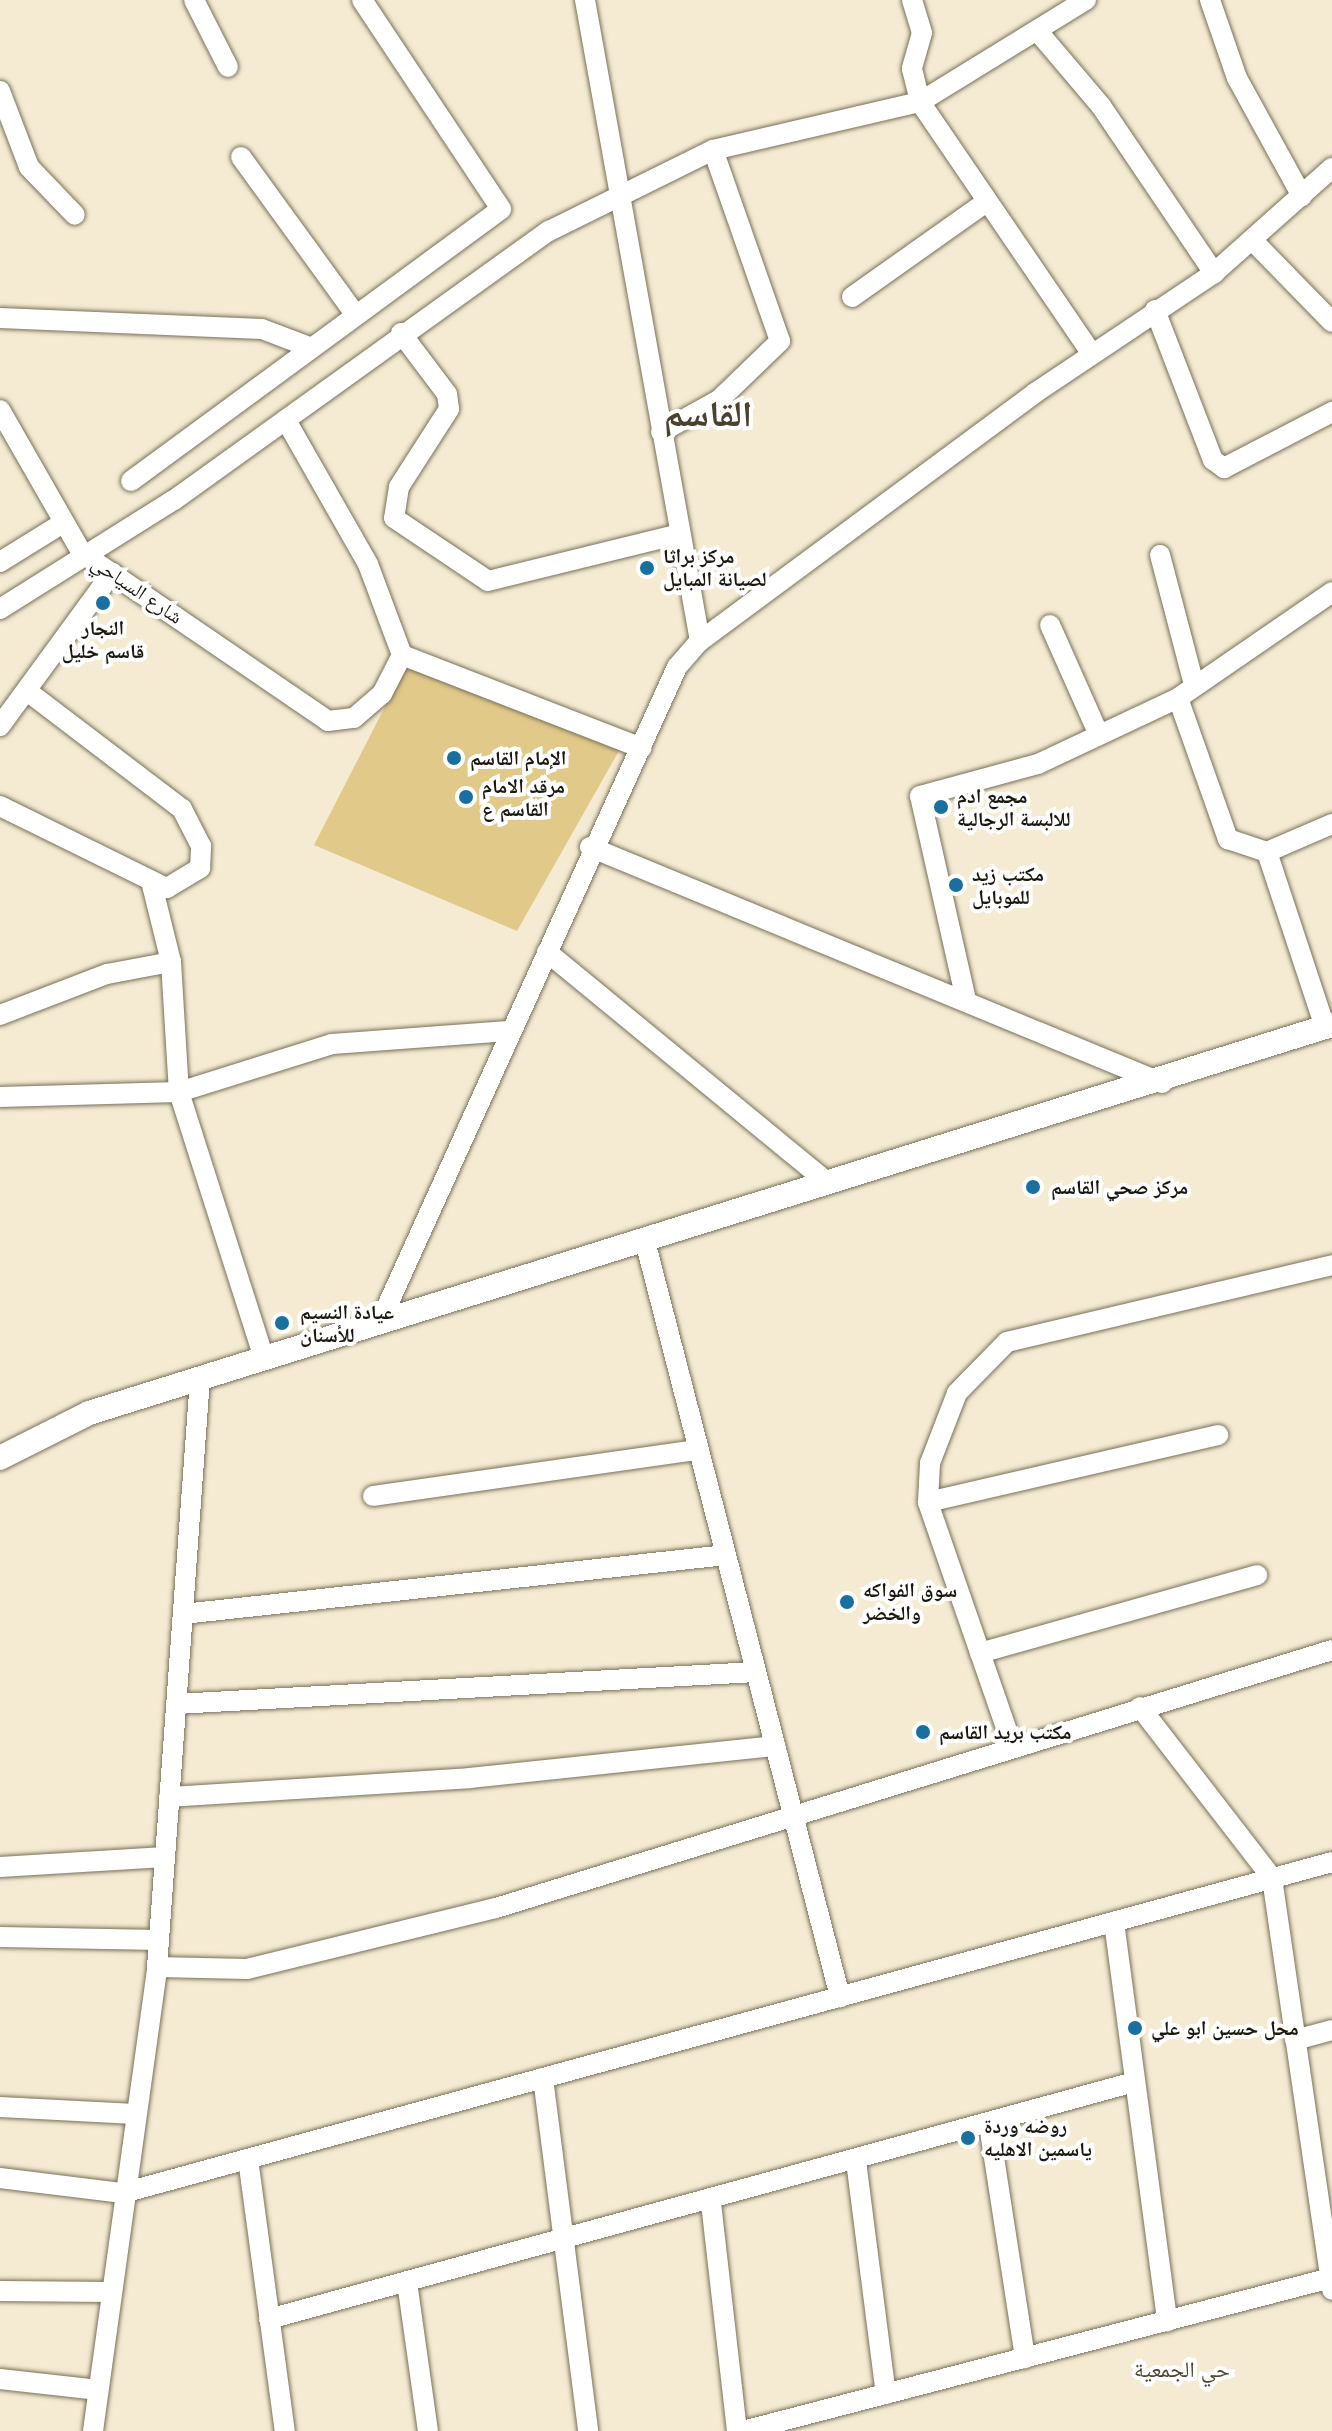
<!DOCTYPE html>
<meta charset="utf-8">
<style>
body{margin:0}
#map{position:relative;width:1332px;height:2431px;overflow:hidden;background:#f4ebd2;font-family:Helvetica,"Noto Naskh Arabic",sans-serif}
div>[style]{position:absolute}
.building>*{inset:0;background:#e1c98a}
.roads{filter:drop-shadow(0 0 2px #78705a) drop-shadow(0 0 2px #78705a)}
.minor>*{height:20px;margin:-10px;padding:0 10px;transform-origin:10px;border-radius:10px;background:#fff}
.tertiary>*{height:24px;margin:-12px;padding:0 12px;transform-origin:12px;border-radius:12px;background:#fff}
.dots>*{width:22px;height:22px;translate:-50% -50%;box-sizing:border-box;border:4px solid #fff;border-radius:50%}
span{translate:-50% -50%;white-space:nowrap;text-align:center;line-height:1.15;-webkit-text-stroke:8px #fff;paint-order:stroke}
.poi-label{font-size:20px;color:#1b180f;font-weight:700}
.left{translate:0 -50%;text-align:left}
.street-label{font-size:20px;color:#1b180f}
.neighbourhood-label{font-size:22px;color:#4a422e}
.town-label{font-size:36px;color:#4a422e;font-weight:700}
</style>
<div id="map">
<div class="building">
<i style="clip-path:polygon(407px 664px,620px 749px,517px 931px,314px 845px)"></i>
</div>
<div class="roads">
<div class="minor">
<i style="left:194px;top:0;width:75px;rotate:63.1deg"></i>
<i style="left:585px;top:0;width:651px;rotate:79.83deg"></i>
<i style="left:912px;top:0;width:34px;rotate:73deg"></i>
<i style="left:922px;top:33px;width:37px;rotate:106deg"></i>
<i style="left:912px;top:69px;width:34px;rotate:76deg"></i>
<i style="left:920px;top:102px;width:304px;rotate:55.7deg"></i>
<i style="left:1210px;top:0;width:83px;rotate:70.9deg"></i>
<i style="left:1237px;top:78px;width:135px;rotate:61.2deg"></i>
<i style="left:1040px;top:34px;width:94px;rotate:49.7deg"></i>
<i style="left:1101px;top:106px;width:202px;rotate:55.9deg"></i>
<i style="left:0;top:91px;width:81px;rotate:69.1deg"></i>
<i style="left:29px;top:167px;width:66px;rotate:46.2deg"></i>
<i style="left:241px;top:157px;width:195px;rotate:54deg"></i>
<i style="left:1253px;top:241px;width:113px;rotate:45.7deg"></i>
<i style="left:852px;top:297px;width:164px;rotate:-35.3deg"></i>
<i style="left:1155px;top:310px;width:161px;rotate:68.9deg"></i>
<i style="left:1213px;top:460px;width:14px;rotate:36deg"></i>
<i style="left:1224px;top:468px;width:122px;rotate:-27.4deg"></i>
<i style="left:0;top:318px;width:262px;rotate:2.4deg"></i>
<i style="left:262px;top:329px;width:53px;rotate:20.8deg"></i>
<i style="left:401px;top:333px;width:76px;rotate:53deg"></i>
<i style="left:447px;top:394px;width:15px;rotate:82deg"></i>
<i style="left:449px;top:409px;width:93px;rotate:122.7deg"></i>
<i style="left:399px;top:487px;width:31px;rotate:99deg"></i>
<i style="left:394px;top:518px;width:113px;rotate:33.8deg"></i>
<i style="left:488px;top:581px;width:198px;rotate:-13.8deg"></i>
<i style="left:0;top:410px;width:165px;rotate:60.2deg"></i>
<i style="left:82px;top:553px;width:298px;rotate:34.3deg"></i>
<i style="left:328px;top:721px;width:26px;rotate:-7deg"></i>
<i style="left:354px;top:718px;width:37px;rotate:-41deg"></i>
<i style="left:382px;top:694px;width:44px;rotate:-62.9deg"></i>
<i style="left:402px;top:655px;width:97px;rotate:-110.5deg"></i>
<i style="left:368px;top:564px;width:166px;rotate:-119.7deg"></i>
<i style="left:661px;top:432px;width:66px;rotate:-28.9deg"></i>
<i style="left:719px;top:400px;width:85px;rotate:-44deg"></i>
<i style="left:780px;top:341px;width:202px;rotate:-109.3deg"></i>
<i style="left:131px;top:481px;width:459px;rotate:-36.3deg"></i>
<i style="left:501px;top:209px;width:251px;rotate:-123.6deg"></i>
<i style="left:1160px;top:555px;width:134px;rotate:75.3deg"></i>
<i style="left:0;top:562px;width:74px;rotate:-31.8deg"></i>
<i style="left:0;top:609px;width:205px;rotate:-32.1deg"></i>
<i style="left:174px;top:500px;width:462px;rotate:-35.7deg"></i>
<i style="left:549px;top:231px;width:183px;rotate:-26.3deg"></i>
<i style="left:713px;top:150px;width:212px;rotate:-13.1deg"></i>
<i style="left:920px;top:102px;width:195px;rotate:-31.6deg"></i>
<i style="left:1050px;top:625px;width:120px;rotate:66deg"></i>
<i style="left:402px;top:655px;width:257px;rotate:21.2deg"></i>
<i style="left:1178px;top:698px;width:150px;rotate:70.5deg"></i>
<i style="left:1228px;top:839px;width:41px;rotate:18.4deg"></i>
<i style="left:1267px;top:852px;width:71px;rotate:-23.3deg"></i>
<i style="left:0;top:726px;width:190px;rotate:-53.8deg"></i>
<i style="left:0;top:806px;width:186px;rotate:26.2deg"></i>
<i style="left:167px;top:888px;width:39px;rotate:-31deg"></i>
<i style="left:200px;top:868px;width:22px;rotate:-87deg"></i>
<i style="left:201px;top:846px;width:42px;rotate:-117.2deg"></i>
<i style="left:182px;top:809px;width:195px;rotate:-142.7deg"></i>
<i style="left:590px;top:847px;width:619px;rotate:22.42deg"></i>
<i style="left:1267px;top:852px;width:184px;rotate:71.7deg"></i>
<i style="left:151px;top:881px;width:83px;rotate:76.1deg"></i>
<i style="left:171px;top:962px;width:130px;rotate:86.5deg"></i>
<i style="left:179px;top:1092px;width:279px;rotate:72.3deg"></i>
<i style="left:547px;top:952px;width:364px;rotate:39.4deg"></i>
<i style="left:966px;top:1000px;width:209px;rotate:-102.7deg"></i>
<i style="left:920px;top:796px;width:122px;rotate:-15.2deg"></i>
<i style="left:1038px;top:764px;width:155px;rotate:-25.2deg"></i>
<i style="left:1178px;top:698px;width:187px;rotate:-34.5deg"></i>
<i style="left:0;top:1015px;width:115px;rotate:-21deg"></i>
<i style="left:107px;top:974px;width:65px;rotate:-10.6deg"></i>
<i style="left:0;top:1097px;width:179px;rotate:-1.6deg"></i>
<i style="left:179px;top:1092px;width:160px;rotate:-17.4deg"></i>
<i style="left:332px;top:1044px;width:177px;rotate:-4.2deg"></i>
<i style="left:646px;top:1245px;width:777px;rotate:75.53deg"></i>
<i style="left:379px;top:1324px;width:721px;rotate:-65.6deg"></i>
<i style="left:677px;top:667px;width:35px;rotate:-49deg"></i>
<i style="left:700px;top:641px;width:417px;rotate:-36.5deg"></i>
<i style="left:1035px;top:393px;width:216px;rotate:-33.8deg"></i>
<i style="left:1214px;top:273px;width:158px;rotate:-41.7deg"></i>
<i style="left:373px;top:1496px;width:328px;rotate:-8.1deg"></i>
<i style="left:928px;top:1502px;width:298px;rotate:-13deg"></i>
<i style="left:183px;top:1614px;width:546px;rotate:-6.2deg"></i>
<i style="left:980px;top:1653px;width:288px;rotate:-15.7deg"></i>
<i style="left:176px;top:1704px;width:581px;rotate:-3.16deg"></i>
<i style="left:1140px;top:1707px;width:216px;rotate:52.3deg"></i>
<i style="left:1272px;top:1878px;width:416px;rotate:81.7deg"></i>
<i style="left:1012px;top:1745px;width:257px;rotate:-109.1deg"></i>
<i style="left:928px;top:1502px;width:39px;rotate:-87deg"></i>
<i style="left:930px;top:1463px;width:75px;rotate:-68.9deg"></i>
<i style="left:957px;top:1393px;width:71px;rotate:-45.6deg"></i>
<i style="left:1007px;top:1342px;width:334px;rotate:-13.3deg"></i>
<i style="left:169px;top:1797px;width:302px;rotate:-3.6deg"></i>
<i style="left:470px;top:1778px;width:307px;rotate:-6deg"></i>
<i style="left:0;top:1867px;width:165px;rotate:-3.5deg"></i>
<i style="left:1114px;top:1922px;width:403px;rotate:82.4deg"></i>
<i style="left:0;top:1937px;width:159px;rotate:1.1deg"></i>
<i style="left:157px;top:1967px;width:90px;rotate:1.3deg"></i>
<i style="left:247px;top:1969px;width:256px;rotate:-13.8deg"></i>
<i style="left:496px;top:1908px;width:875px;rotate:-17.15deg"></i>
<i style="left:1295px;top:2040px;width:38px;rotate:-15deg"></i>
<i style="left:543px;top:2078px;width:356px;rotate:82.7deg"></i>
<i style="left:0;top:2107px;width:135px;rotate:3deg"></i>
<i style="left:989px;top:2125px;width:236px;rotate:81.2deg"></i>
<i style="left:248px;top:2159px;width:275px;rotate:82.3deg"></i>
<i style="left:856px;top:2161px;width:235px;rotate:82.7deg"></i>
<i style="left:0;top:2178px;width:124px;rotate:7deg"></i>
<i style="left:123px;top:2193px;width:1253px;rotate:-15.31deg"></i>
<i style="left:711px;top:2203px;width:229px;rotate:83.5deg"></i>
<i style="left:407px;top:2282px;width:150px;rotate:82deg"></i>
<i style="left:0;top:2291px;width:110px;rotate:0.5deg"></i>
<i style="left:269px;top:2319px;width:897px;rotate:-15.32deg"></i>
<i style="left:0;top:2379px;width:99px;rotate:6.4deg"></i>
<i style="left:93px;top:2431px;width:468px;rotate:-82.1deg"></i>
<i style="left:157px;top:1967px;width:591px;rotate:-85.82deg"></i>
<i style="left:743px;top:2431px;width:608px;rotate:-14.59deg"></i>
</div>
<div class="tertiary">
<i style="left:0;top:1458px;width:100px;rotate:-26.8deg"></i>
<i style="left:89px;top:1413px;width:1302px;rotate:-17.34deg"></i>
</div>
</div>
<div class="dots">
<i style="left:647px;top:568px;background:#196f9f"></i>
<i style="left:103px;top:603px;background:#196f9f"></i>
<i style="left:454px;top:758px;background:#196f9f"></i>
<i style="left:466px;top:797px;background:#196f9f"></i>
<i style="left:941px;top:807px;background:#196f9f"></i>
<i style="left:956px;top:885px;background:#196f9f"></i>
<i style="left:1033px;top:1187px;background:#196f9f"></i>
<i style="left:282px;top:1323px;background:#196f9f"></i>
<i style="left:847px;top:1602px;background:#196f9f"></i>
<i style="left:923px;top:1732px;background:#196f9f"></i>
<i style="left:1135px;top:2028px;background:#196f9f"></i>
<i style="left:968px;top:2138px;background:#196f9f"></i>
</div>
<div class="poi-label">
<span class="left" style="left:663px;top:568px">مركز براثا<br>لصيانة المبايل</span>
<span style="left:103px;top:640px">النجار<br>قاسم خليل</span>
<span class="left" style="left:470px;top:758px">الإمام القاسم</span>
<span class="left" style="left:482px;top:798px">مرقد الامام<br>القاسم ع</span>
<span class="left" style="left:957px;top:808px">مجمع ادم<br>للالبسة الرجالية</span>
<span class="left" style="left:972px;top:886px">مكتب زيد<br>للموبايل</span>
<span class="left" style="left:1051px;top:1187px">مركز صحي القاسم</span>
<span class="left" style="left:300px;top:1324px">عيادة النسيم<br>للأسنان</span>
<span class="left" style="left:863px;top:1602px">سوق الفواكه<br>والخضر</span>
<span class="left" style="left:939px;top:1732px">مكتب بريد القاسم</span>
<span class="left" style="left:1151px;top:2028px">محل حسين ابو علي</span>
<span class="left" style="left:984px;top:2138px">روضه وردة<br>ياسمين الاهليه</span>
</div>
<div class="street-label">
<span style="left:137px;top:590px;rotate:34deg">شارع السياحي</span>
</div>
<div class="neighbourhood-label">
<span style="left:1182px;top:2370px">حي الجمعية</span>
</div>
<div class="town-label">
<span style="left:708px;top:414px">القاسم</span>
</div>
</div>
